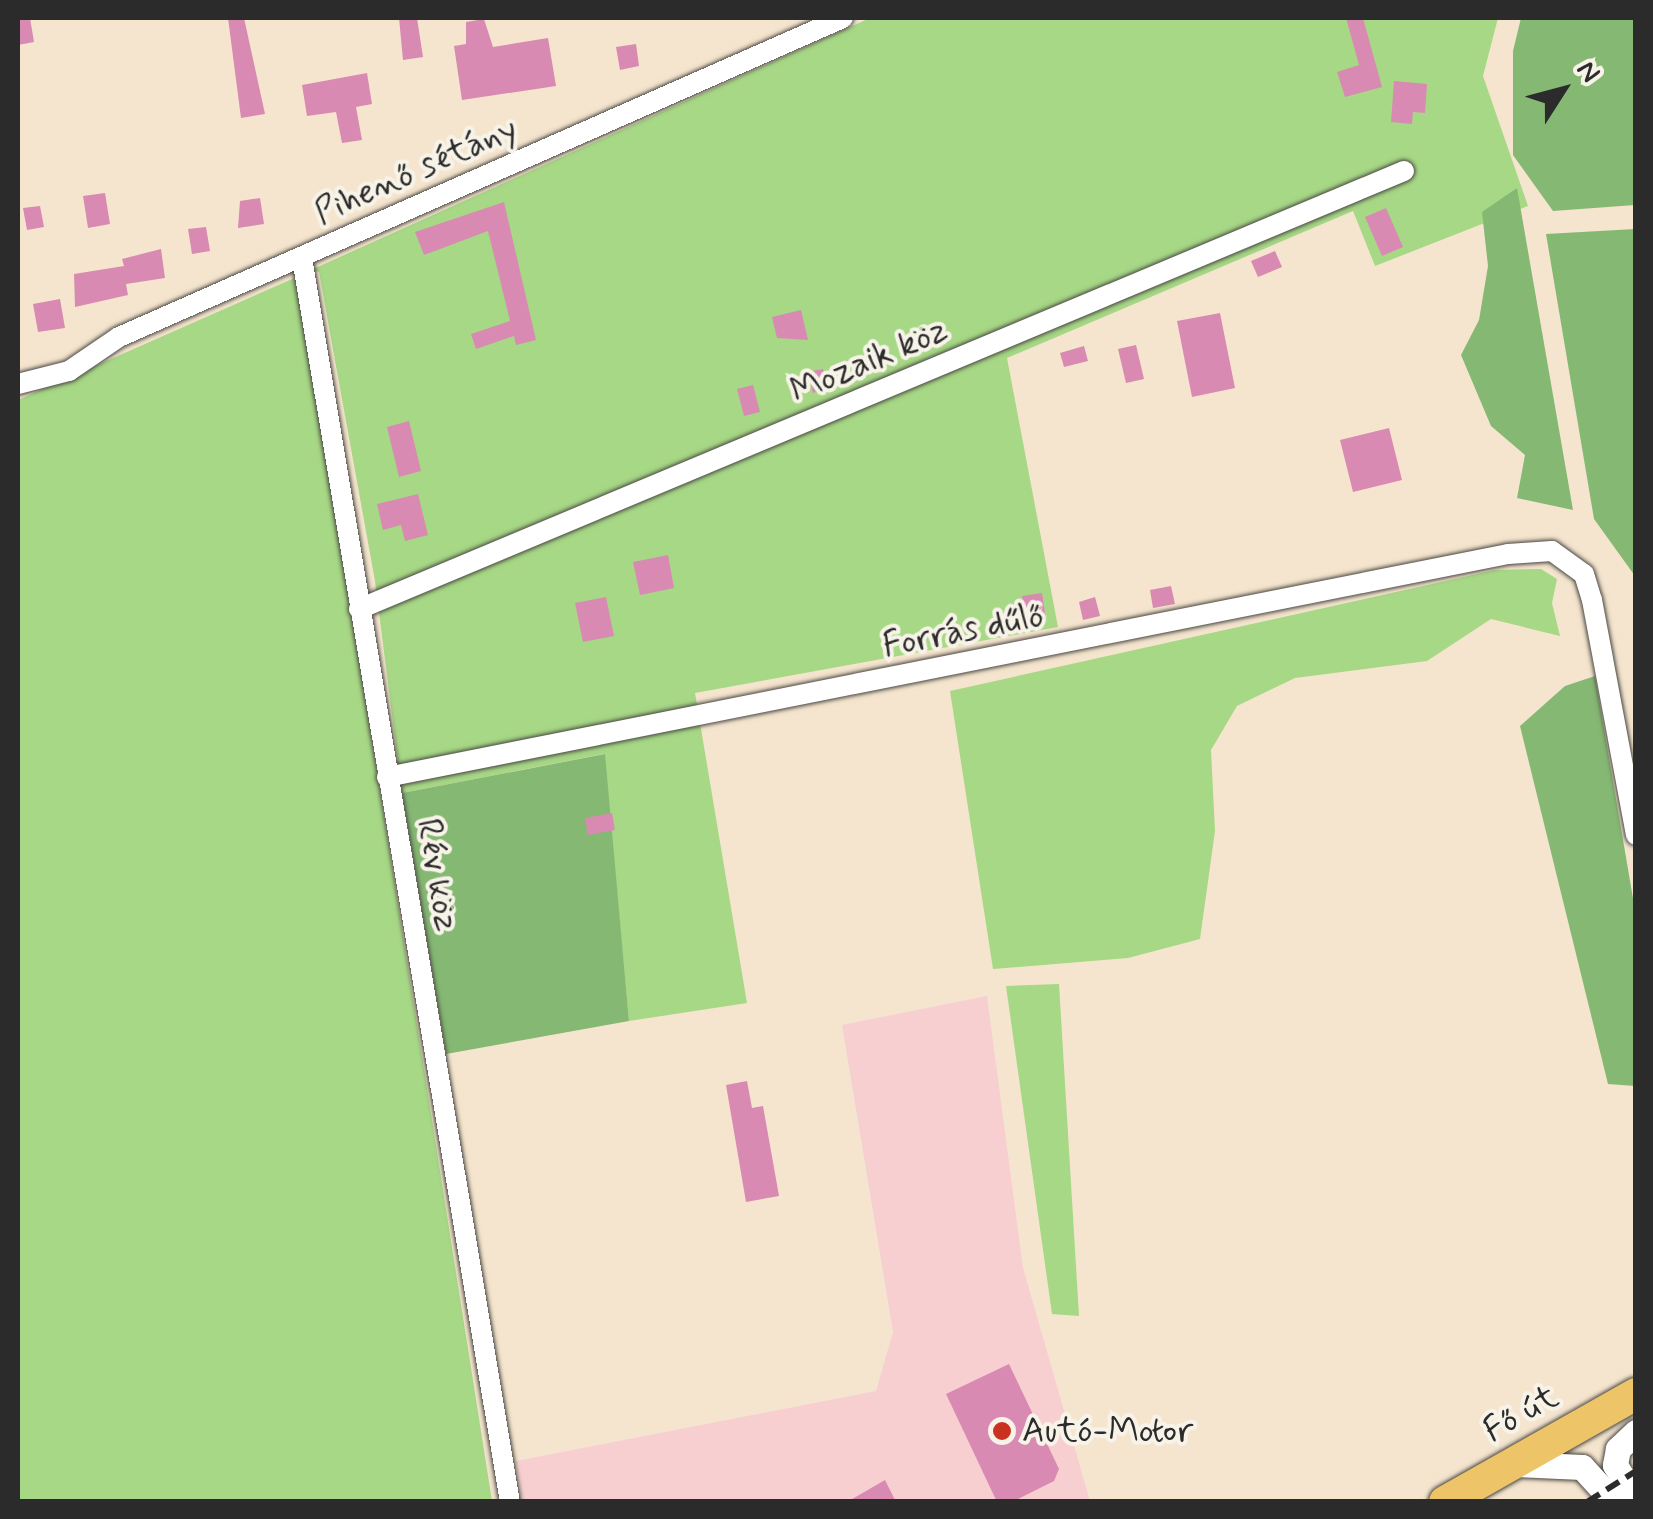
<!DOCTYPE html>
<meta charset="utf-8">
<style>
body{margin:0}
#map{position:relative;width:1653px;height:1519px;overflow:hidden;background:#f5e5ce;font-family:Mynerve,sans-serif}
div>[style]{position:absolute}
.built>*{inset:0;background:#f7cfd1}
.green>*{inset:0;background:#a7d886}
.forest>*{inset:0;background:#85b873}
.building>*{inset:0;background:#d88ab2}
.roads{filter:drop-shadow(0 0 2px #494743) drop-shadow(0 0 2px #494743)}
.minor>*{height:20px;margin:-10px;padding:0 10px;transform-origin:10px;border-radius:10px;background:#fff}
.tertiary>*{height:25px;margin:-12.5px;padding:0 12.5px;transform-origin:12.5px;border-radius:12.5px;background:#fff}
.primary>*{height:32px;margin:-16px;padding:0 16px;transform-origin:16px;border-radius:16px;background:#eec469}
.rail>*{height:6px;margin-top:-3px;transform-origin:0;background:repeating-linear-gradient(90deg,#2b2b2b 0 15px,transparent 0 23px)}
.dots>*{width:28px;height:28px;translate:-50% -50%;box-sizing:border-box;border:5px solid #f7f3e8;border-radius:50%}
span{translate:-50% -50%;white-space:nowrap;text-align:center;line-height:1.15;-webkit-text-stroke:8px #f7f3e8;paint-order:stroke}
.street-label{font-size:35px;color:#2b2b2b}
.poi-label{font-size:35px;color:#2b2b2b}
.left{translate:0 -50%;text-align:left}
.frame{position:absolute;inset:0;border:20px solid #2b2b2b;pointer-events:none}
.north{position:absolute;left:1513px;top:40px;width:100px;height:100px;-webkit-text-stroke:8px #f7f3e8;paint-order:stroke;rotate:54deg;font-size:28px;font-weight:700;line-height:40px;text-align:center;color:#2b2b2b}
.north::after{content:'';display:block;margin:auto;width:35px;height:45px;background:#2b2b2b;clip-path:polygon(50% 0,100% 100%,50% 72%,0 100%)}
</style>
<div id="map">
<div class="built">
<i style="clip-path:polygon(987px 996px,1023px 1268px,1090px 1501px,522px 1501px,516px 1461px,876px 1391px,893px 1332px,842px 1025px)"></i>
</div>
<div class="green">
<i style="clip-path:polygon(870px 18px,1498px 18px,1483px 76px,1528px 206px,1375px 266px,1353px 211px,1007px 358px,1058px 627px,695px 693px,747px 1003px,629px 1021px,604px 754px,402px 793px,375px 581px,319px 272px,311px 270px)"></i>
<i style="clip-path:polygon(299px 276px,492px 1501px,18px 1501px,18px 400px)"></i>
<i style="clip-path:polygon(1541px 569px,1557px 579px,1552px 603px,1560px 636px,1491px 619px,1427px 661px,1295px 678px,1237px 706px,1211px 750px,1215px 831px,1200px 939px,1128px 958px,993px 969px,950px 691px,1495px 570px)"></i>
<i style="clip-path:polygon(1059px 984px,1079px 1316px,1052px 1314px,1006px 986px)"></i>
</div>
<div class="forest">
<i style="clip-path:polygon(1521px 18px,1635px 18px,1635px 205px,1553px 211px,1513px 155px,1513px 51px)"></i>
<i style="clip-path:polygon(1517px 188px,1573px 510px,1517px 498px,1525px 455px,1491px 426px,1461px 355px,1479px 320px,1488px 266px,1482px 212px)"></i>
<i style="clip-path:polygon(1635px 229px,1633px 275px,1635px 576px,1594px 519px,1546px 234px)"></i>
<i style="clip-path:polygon(1595px 676px,1635px 910px,1635px 1086px,1608px 1084px,1520px 726px,1565px 686px)"></i>
<i style="clip-path:polygon(605px 754px,629px 1021px,446px 1054px,402px 793px)"></i>
</div>
<div class="building">
<i style="clip-path:polygon(18px 18px,30px 18px,34px 42px,18px 45px)"></i>
<i style="clip-path:polygon(228px 18px,244px 18px,265px 114px,241px 118px)"></i>
<i style="clip-path:polygon(399px 18px,417px 18px,423px 57px,403px 60px)"></i>
<i style="clip-path:polygon(1346px 18px,1363px 18px,1382px 87px,1345px 97px,1337px 72px,1359px 65px)"></i>
<i style="clip-path:polygon(484px 19px,493px 47px,548px 38px,556px 86px,462px 100px,454px 46px,466px 44px,466px 22px)"></i>
<i style="clip-path:polygon(636px 44px,639px 66px,620px 70px,616px 47px)"></i>
<i style="clip-path:polygon(367px 73px,372px 104px,356px 107px,362px 140px,342px 143px,336px 112px,307px 116px,302px 85px)"></i>
<i style="clip-path:polygon(1394px 81px,1427px 84px,1425px 113px,1413px 112px,1412px 124px,1391px 122px)"></i>
<i style="clip-path:polygon(105px 193px,110px 224px,88px 228px,83px 196px)"></i>
<i style="clip-path:polygon(260px 198px,264px 224px,238px 228px,240px 201px)"></i>
<i style="clip-path:polygon(504px 202px,536px 340px,516px 345px,514px 336px,476px 349px,471px 334px,510px 321px,488px 231px,424px 255px,415px 232px)"></i>
<i style="clip-path:polygon(40px 206px,44px 227px,27px 230px,23px 208px)"></i>
<i style="clip-path:polygon(1386px 208px,1403px 247px,1382px 256px,1365px 217px)"></i>
<i style="clip-path:polygon(206px 227px,210px 251px,192px 254px,188px 229px)"></i>
<i style="clip-path:polygon(161px 249px,165px 278px,126px 284px,128px 295px,75px 307px,74px 274px,124px 266px,122px 259px)"></i>
<i style="clip-path:polygon(1275px 251px,1282px 267px,1258px 277px,1251px 261px)"></i>
<i style="clip-path:polygon(60px 299px,65px 328px,38px 332px,33px 304px)"></i>
<i style="clip-path:polygon(801px 310px,808px 340px,777px 338px,772px 317px)"></i>
<i style="clip-path:polygon(1220px 313px,1235px 388px,1192px 397px,1177px 321px)"></i>
<i style="clip-path:polygon(1136px 345px,1144px 379px,1126px 383px,1118px 349px)"></i>
<i style="clip-path:polygon(1084px 346px,1088px 361px,1064px 367px,1060px 353px)"></i>
<i style="clip-path:polygon(823px 369px,827px 387px,813px 393px,807px 372px)"></i>
<i style="clip-path:polygon(753px 385px,760px 412px,744px 416px,737px 389px)"></i>
<i style="clip-path:polygon(409px 421px,421px 471px,399px 477px,387px 427px)"></i>
<i style="clip-path:polygon(1389px 428px,1402px 480px,1353px 492px,1340px 440px)"></i>
<i style="clip-path:polygon(418px 494px,428px 535px,405px 541px,401px 525px,383px 530px,377px 504px)"></i>
<i style="clip-path:polygon(668px 555px,674px 588px,640px 595px,633px 562px)"></i>
<i style="clip-path:polygon(1171px 586px,1175px 604px,1153px 608px,1150px 590px)"></i>
<i style="clip-path:polygon(1042px 593px,1046px 620px,1026px 623px,1022px 596px)"></i>
<i style="clip-path:polygon(606px 597px,614px 636px,583px 642px,575px 603px)"></i>
<i style="clip-path:polygon(1095px 597px,1100px 616px,1083px 620px,1079px 602px)"></i>
<i style="clip-path:polygon(612px 813px,615px 830px,588px 835px,585px 818px)"></i>
<i style="clip-path:polygon(747px 1081px,752px 1108px,763px 1106px,779px 1196px,746px 1202px,726px 1085px)"></i>
<i style="clip-path:polygon(1009px 1364px,1059px 1469px,1054px 1481px,1012px 1502px,997px 1502px,946px 1394px)"></i>
<i style="clip-path:polygon(885px 1480px,896px 1502px,847px 1502px)"></i>
</div>
<div class="roads">
<div class="minor">
<i style="left:302px;top:258px;width:1261px;rotate:80.51deg"></i>
<i style="left:18px;top:384px;width:53px;rotate:-14.3deg"></i>
<i style="left:69px;top:371px;width:60px;rotate:-34.2deg"></i>
<i style="left:119px;top:337px;width:791px;rotate:-23.78deg"></i>
<i style="left:359px;top:609px;width:1133px;rotate:-22.74deg"></i>
<i style="left:387px;top:777px;width:1143px;rotate:-11.25deg"></i>
<i style="left:1508px;top:554px;width:44px;rotate:-3.9deg"></i>
<i style="left:1552px;top:551px;width:39px;rotate:36deg"></i>
<i style="left:1584px;top:574px;width:27px;rotate:73deg"></i>
<i style="left:1592px;top:600px;width:239px;rotate:79.4deg"></i>
</div>
<div class="tertiary">
<i style="left:1636px;top:1432px;width:25px;rotate:137deg"></i>
<i style="left:1618px;top:1449px;width:16px;rotate:101deg"></i>
<i style="left:1615px;top:1465px;width:40px;rotate:58deg"></i>
<i style="left:1516px;top:1464px;width:66px;rotate:2.6deg"></i>
<i style="left:1582px;top:1467px;width:47px;rotate:47.6deg"></i>
</div>
<div class="primary">
<i style="left:1445px;top:1502px;width:219px;rotate:-29.5deg"></i>
</div>
</div>
<div class="rail">
<i style="left:1587px;top:1502px;width:58px;rotate:-32.3deg"></i>
</div>
<div class="dots">
<i style="left:1002px;top:1431px;background:#c8321e"></i>
</div>
<div class="street-label">
<span style="left:416px;top:171px;rotate:-24deg">Pihenő sétány</span>
<span style="left:869px;top:361px;rotate:-23deg">Mozaik köz</span>
<span style="left:963px;top:631px;rotate:-11deg">Forrás dűlő</span>
<span style="left:437px;top:875px;rotate:80deg">Rév köz</span>
<span style="left:1521px;top:1414px;rotate:-30deg">Fő út</span>
</div>
<div class="poi-label">
<span class="left" style="left:1022px;top:1431px">Autó-Motor</span>
</div>
<div class="frame"></div>
<div class="north">N</div>
</div>
